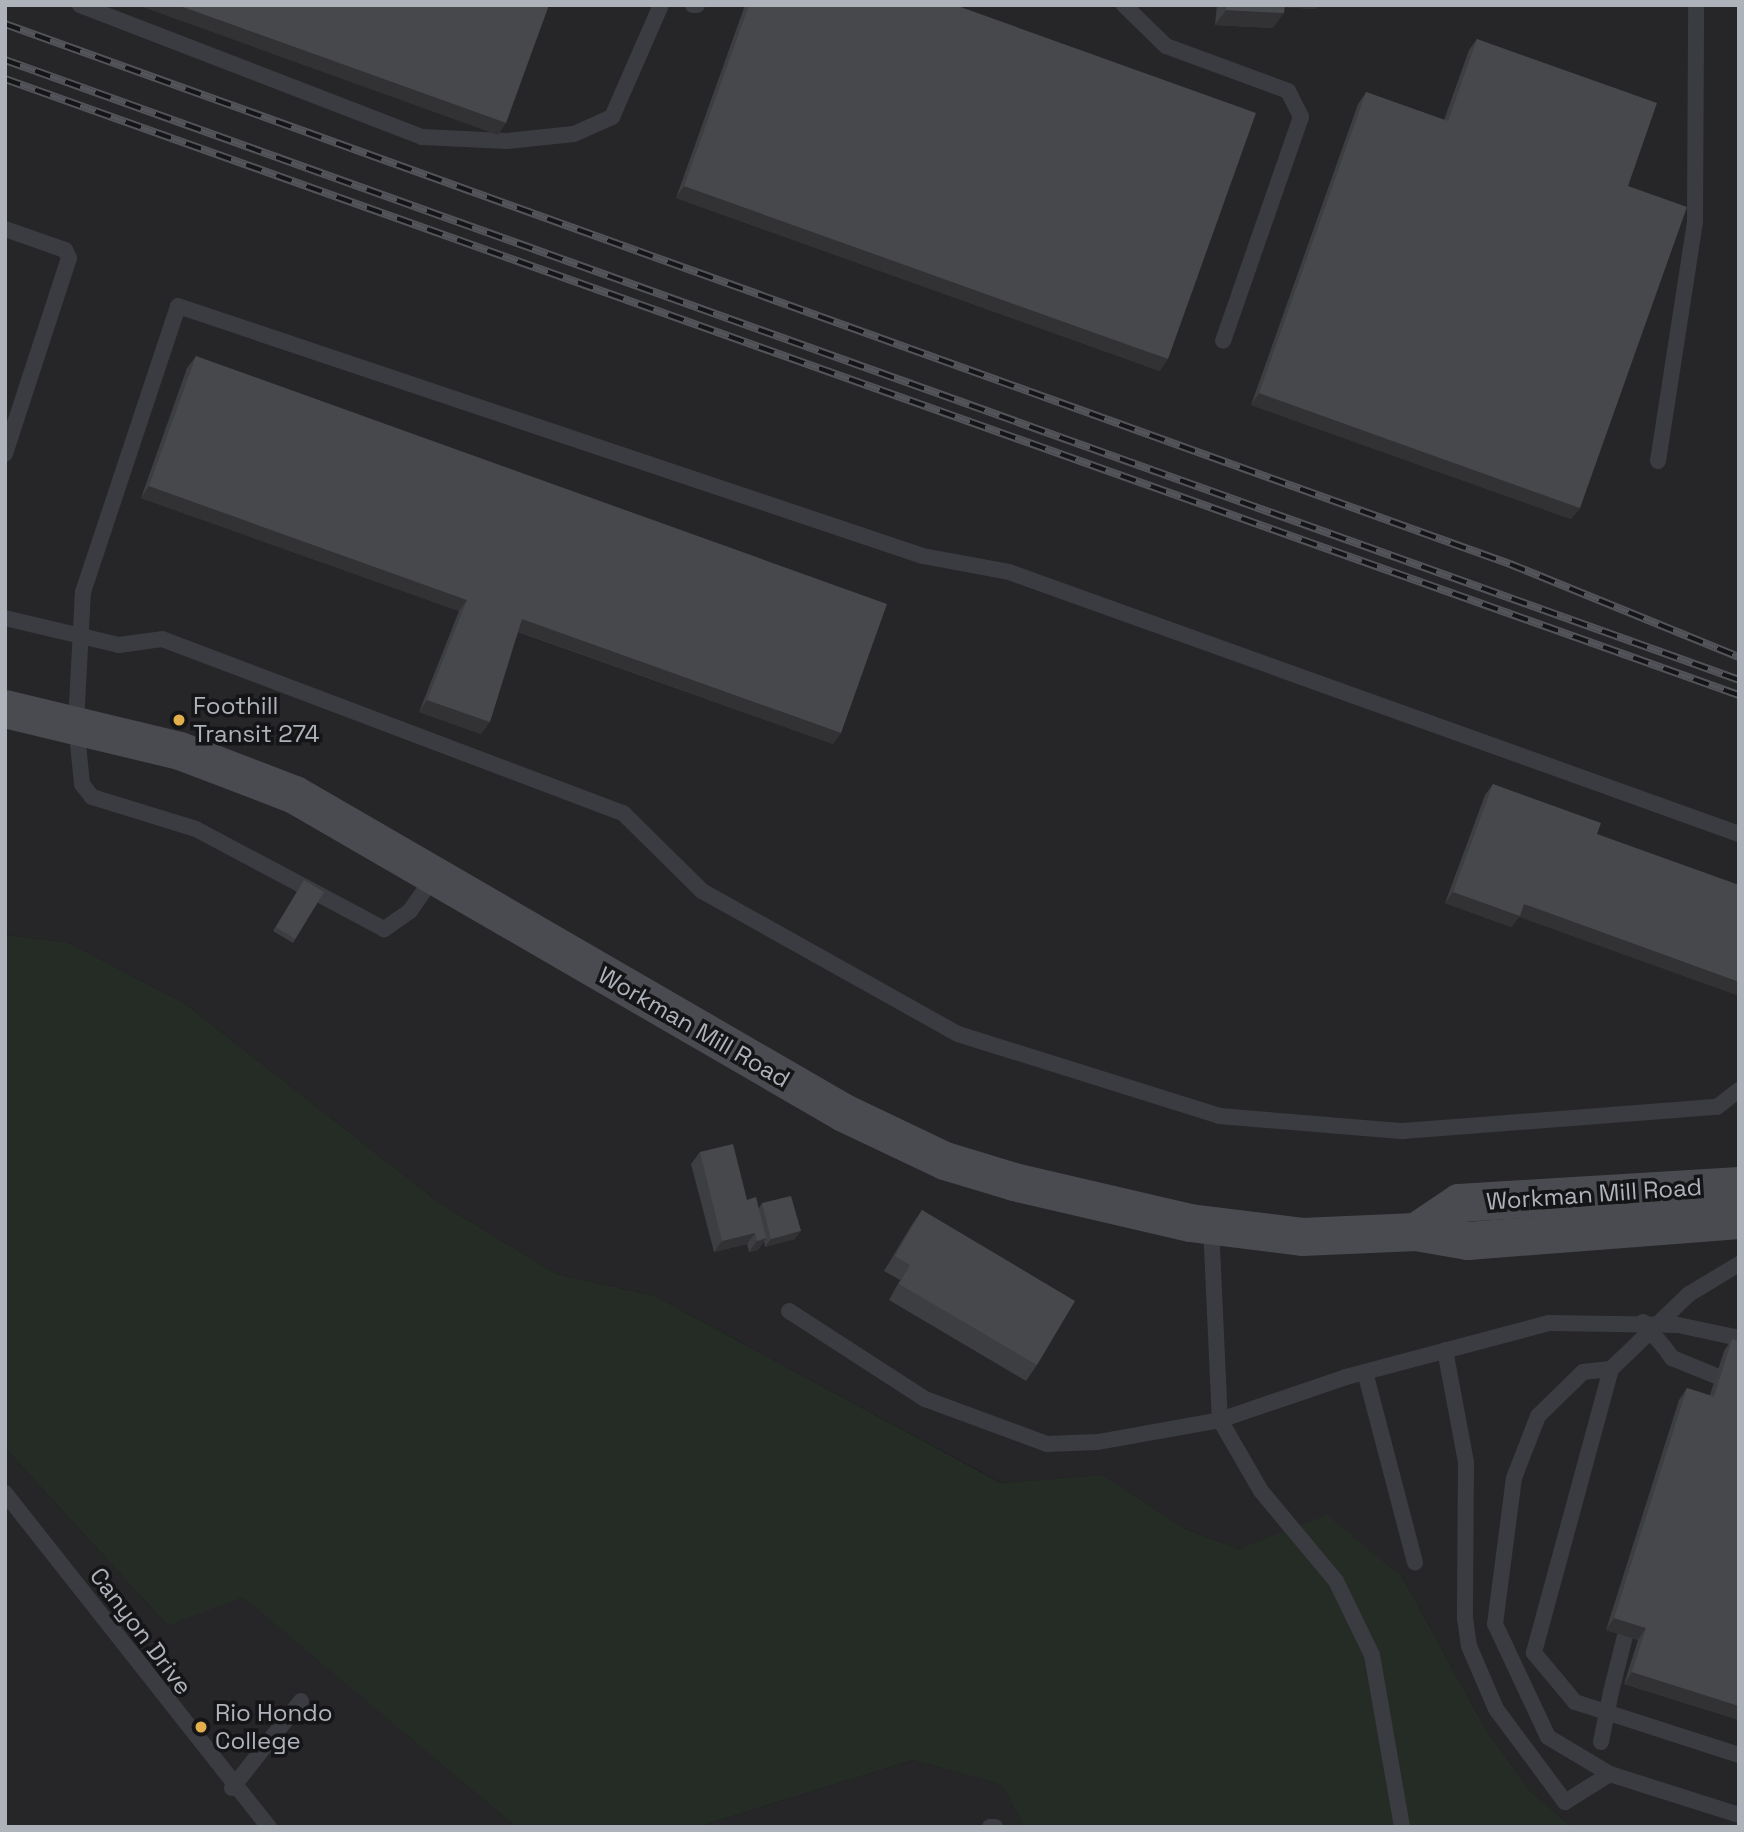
<!DOCTYPE html>
<style>
body{margin:0}
#map{position:relative;width:1744px;height:1832px;overflow:hidden;background:#1a1a1c;font-family:"Space Grotesk",sans-serif}
div>[style]{position:absolute}
.built>*{inset:0;background:#262629}
.green>*{inset:0;background:#242c25}
.lane>*{height:16px;margin:-8px;padding:0 8px;transform-origin:8px;border-radius:8px;background:#3b3c41}
.secondary>*{height:38px;margin:-19px;padding:0 19px;transform-origin:19px;border-radius:19px;background:#4a4b50}
.rail>*{height:8px;margin-top:-4px;transform-origin:0;background:repeating-linear-gradient(90deg,#151517 0 16px,#535459 0 32px);box-sizing:border-box;border-block:2px solid #535459}
.lane-bridge>*{height:16px;margin:-8px;padding:0 8px;transform-origin:8px;border-radius:8px;background:#3b3c41}
.wall>*{inset:0;background:#3d3e41}
.shaded-wall>*{inset:0;background:#323235}
.building>*{inset:0;background:#47484c}
.dots>*{width:19px;height:19px;translate:-50% -50%;box-sizing:border-box;border:4px solid #151517;border-radius:50%}
span{translate:-50% -50%;white-space:nowrap;text-align:center;line-height:1.15;-webkit-text-stroke:7px #151517;paint-order:stroke}
.poi-label{font-size:24px;color:#aeb2ba}
.left{translate:0 -50%;text-align:left}
.street-label{font-size:24px;color:#aeb2ba}
.frame{position:absolute;inset:0;border:7px solid #aeb2ba;pointer-events:none}
</style>
<div id="map">
<div class="built">
<i style="clip-path:polygon(5px 5px,1739px 5px,1739px 1827px,1572px 1827px,1529px 1790px,1485px 1728px,1403px 1578px,1266px 1541px,1239px 1549px,1185px 1529px,1103px 1475px,1002px 1483px,655px 1296px,556px 1274px,438px 1202px,184px 1003px,67px 942px,5px 935px)"></i>
<i style="clip-path:polygon(5px 1448px,168px 1626px,243px 1596px,516px 1827px,5px 1827px)"></i>
<i style="clip-path:polygon(913px 1760px,1004px 1785px,1024px 1827px,697px 1827px)"></i>
</div>
<div class="green">
<i style="clip-path:polygon(5px 935px,67px 942px,184px 1003px,438px 1202px,556px 1274px,655px 1296px,1001px 1483px,1103px 1475px,1185px 1529px,1239px 1549px,1327px 1515px,1403px 1578px,1485px 1728px,1529px 1790px,1572px 1827px,1024px 1827px,1003px 1785px,913px 1760px,697px 1827px,516px 1827px,243px 1597px,168px 1626px,5px 1448px)"></i>
</div>
<div class="lane">
<i style="left:80px;top:5px;width:367px;rotate:21.1deg"></i>
<i style="left:422px;top:137px;width:85px;rotate:2.7deg"></i>
<i style="left:507px;top:141px;width:67px;rotate:-6deg"></i>
<i style="left:574px;top:134px;width:42px;rotate:-24.1deg"></i>
<i style="left:612px;top:117px;width:122px;rotate:-66.4deg"></i>
<i style="left:693px;top:5px;width:4px"></i>
<i style="left:1124px;top:5px;width:59px;rotate:44.3deg"></i>
<i style="left:1166px;top:46px;width:130px;rotate:20.2deg"></i>
<i style="left:1288px;top:91px;width:29px;rotate:63deg"></i>
<i style="left:1301px;top:117px;width:237px;rotate:109.2deg"></i>
<i style="left:5px;top:229px;width:64px;rotate:19.3deg"></i>
<i style="left:65px;top:250px;width:9px;rotate:63deg"></i>
<i style="left:69px;top:258px;width:206px;rotate:108.1deg"></i>
<i style="left:1658px;top:461px;width:243px;rotate:-81.2deg"></i>
<i style="left:1695px;top:221px;width:216px;rotate:-89.7deg"></i>
<i style="left:5px;top:618px;width:117px;rotate:13.3deg"></i>
<i style="left:119px;top:645px;width:43px;rotate:-7.9deg"></i>
<i style="left:162px;top:639px;width:493px;rotate:20.7deg"></i>
<i style="left:623px;top:813px;width:111px;rotate:44.6deg"></i>
<i style="left:702px;top:891px;width:293px;rotate:29.2deg"></i>
<i style="left:958px;top:1034px;width:274px;rotate:17.4deg"></i>
<i style="left:1219px;top:1116px;width:185px;rotate:4.7deg"></i>
<i style="left:1403px;top:1131px;width:315px;rotate:-4.4deg"></i>
<i style="left:1717px;top:1107px;width:28px;rotate:-38deg"></i>
<i style="left:435px;top:875px;width:44px;rotate:124.8deg"></i>
<i style="left:410px;top:911px;width:32px;rotate:145deg"></i>
<i style="left:384px;top:929px;width:213px;rotate:-152deg"></i>
<i style="left:196px;top:829px;width:109px;rotate:-162.9deg"></i>
<i style="left:92px;top:797px;width:16px;rotate:-128deg"></i>
<i style="left:82px;top:784px;width:60px;rotate:-95.7deg"></i>
<i style="left:76px;top:724px;width:132px;rotate:-87deg"></i>
<i style="left:83px;top:592px;width:301px;rotate:-71.6deg"></i>
<i style="left:178px;top:306px;width:786px;rotate:18.55deg"></i>
<i style="left:923px;top:556px;width:87px;rotate:10.5deg"></i>
<i style="left:1009px;top:572px;width:776px;rotate:19.74deg"></i>
<i style="left:1211px;top:1225px;width:195px;rotate:87.4deg"></i>
<i style="left:1220px;top:1420px;width:82px;rotate:60deg"></i>
<i style="left:1261px;top:1491px;width:117px;rotate:50.2deg"></i>
<i style="left:1336px;top:1581px;width:82px;rotate:64.1deg"></i>
<i style="left:1372px;top:1655px;width:175px;rotate:80.1deg"></i>
<i style="left:1739px;top:1264px;width:58px;rotate:149deg"></i>
<i style="left:1689px;top:1294px;width:108px;rotate:136.1deg"></i>
<i style="left:1611px;top:1369px;width:294px;rotate:105.2deg"></i>
<i style="left:1534px;top:1653px;width:64px;rotate:50.1deg"></i>
<i style="left:1575px;top:1702px;width:172px;rotate:17.9deg"></i>
<i style="left:789px;top:1311px;width:162px;rotate:32.9deg"></i>
<i style="left:925px;top:1399px;width:130px;rotate:20.2deg"></i>
<i style="left:1047px;top:1444px;width:51px;rotate:-2.2deg"></i>
<i style="left:1098px;top:1442px;width:124px;rotate:-10.2deg"></i>
<i style="left:1220px;top:1420px;width:133px;rotate:-18.8deg"></i>
<i style="left:1346px;top:1377px;width:210px;rotate:-14.9deg"></i>
<i style="left:1549px;top:1323px;width:66px;rotate:0.9deg"></i>
<i style="left:1678px;top:1325px;width:62px;rotate:12deg"></i>
<i style="left:1664px;top:1347px;width:14px;rotate:54deg"></i>
<i style="left:1672px;top:1358px;width:48px;rotate:22.2deg"></i>
<i style="left:1445px;top:1350px;width:114px;rotate:79.4deg"></i>
<i style="left:1466px;top:1462px;width:156px;rotate:90.4deg"></i>
<i style="left:1465px;top:1618px;width:28px;rotate:82deg"></i>
<i style="left:1469px;top:1646px;width:69px;rotate:66.8deg"></i>
<i style="left:1496px;top:1709px;width:116px;rotate:53.4deg"></i>
<i style="left:1565px;top:1802px;width:53px;rotate:-31.9deg"></i>
<i style="left:1610px;top:1774px;width:135px;rotate:17.6deg"></i>
<i style="left:1365px;top:1372px;width:197px;rotate:75.3deg"></i>
<i style="left:5px;top:1493px;width:426px;rotate:51.7deg"></i>
<i style="left:1611px;top:1692px;width:58px;rotate:-76deg"></i>
<i style="left:1610px;top:1774px;width:72px;rotate:-149.2deg"></i>
<i style="left:1548px;top:1737px;width:125px;rotate:-115.1deg"></i>
<i style="left:1495px;top:1624px;width:147px;rotate:-82.6deg"></i>
<i style="left:1514px;top:1478px;width:66px;rotate:-68.8deg"></i>
<i style="left:1538px;top:1416px;width:63px;rotate:-44.4deg"></i>
<i style="left:1583px;top:1372px;width:28px;rotate:-6deg"></i>
<i style="left:232px;top:1788px;width:111px;rotate:-51.6deg"></i>
<i style="left:990px;top:1827px;width:5px"></i>
</div>
<div class="secondary">
<i style="left:5px;top:709px;width:180px;rotate:13.5deg"></i>
<i style="left:180px;top:751px;width:123px;rotate:20.9deg"></i>
<i style="left:295px;top:795px;width:634px;rotate:30.08deg"></i>
<i style="left:844px;top:1113px;width:112px;rotate:25.4deg"></i>
<i style="left:945px;top:1161px;width:72px;rotate:16.9deg"></i>
<i style="left:1014px;top:1182px;width:181px;rotate:13.1deg"></i>
<i style="left:1190px;top:1223px;width:113px;rotate:7.1deg"></i>
<i style="left:1302px;top:1237px;width:114px;rotate:-2.5deg"></i>
<i style="left:1416px;top:1232px;width:53px;rotate:9.8deg"></i>
<i style="left:1468px;top:1241px;width:272px;rotate:-4.4deg"></i>
<i style="left:1416px;top:1232px;width:52px;rotate:-34deg"></i>
<i style="left:1459px;top:1203px;width:281px;rotate:-3.5deg"></i>
</div>
<div class="rail">
<i style="left:5px;top:24px;width:1599px;rotate:19.74deg"></i>
<i style="left:1510px;top:564px;width:247px;rotate:22.1deg"></i>
<i style="left:5px;top:60px;width:1842px;rotate:19.67deg"></i>
<i style="left:5px;top:79px;width:1840px;rotate:19.56deg"></i>
</div>
<div class="lane-bridge">
<i style="left:1643px;top:1322px;width:33px;rotate:50deg"></i>
<i style="left:1615px;top:1324px;width:63px;rotate:0.9deg"></i>
<i style="left:1601px;top:1742px;width:51px;rotate:-78.7deg"></i>
</div>
<div class="wall">
<i style="clip-path:polygon(745px 5px,955px 5px,1160px 371px,676px 198px)"></i>
<i style="clip-path:polygon(1217px 5px,1318px 5px,1316px 9px,1284px 7px,1273px 28px,1215px 25px)"></i>
<i style="clip-path:polygon(1477px 39px,1628px 186px,1580px 508px,1571px 519px,1251px 405px,1358px 104px,1366px 92px,1444px 120px,1469px 50px)"></i>
<i style="clip-path:polygon(196px 356px,833px 744px,518px 632px,481px 734px,419px 712px,459px 611px,141px 498px,187px 368px)"></i>
<i style="clip-path:polygon(1493px 784px,1597px 834px,1519px 917px,1511px 927px,1445px 903px,1485px 795px)"></i>
<i style="clip-path:polygon(304px 880px,324px 892px,293px 943px,273px 931px)"></i>
<i style="clip-path:polygon(700px 1152px,747px 1200px,759px 1208px,762px 1203px,795px 1239px,765px 1247px,764px 1241px,758px 1250px,749px 1252px,747px 1244px,714px 1252px,691px 1164px)"></i>
<i style="clip-path:polygon(922px 1210px,1037px 1365px,1026px 1381px,889px 1300px,900px 1280px,884px 1271px,911px 1226px)"></i>
<i style="clip-path:polygon(1732px 1339px,1739px 1720px,1624px 1684px,1638px 1640px,1606px 1630px,1679px 1400px,1687px 1388px,1710px 1395px,1724px 1351px)"></i>
</div>
<div class="shaded-wall">
<i style="clip-path:polygon(137px 5px,177px 5px,506px 123px,498px 135px)"></i>
<i style="clip-path:polygon(1276px 5px,1318px 5px,1316px 9px,1275px 7px)"></i>
<i style="clip-path:polygon(1226px 10px,1284px 13px,1273px 28px,1215px 25px)"></i>
<i style="clip-path:polygon(684px 186px,1168px 359px,1160px 371px,676px 198px)"></i>
<i style="clip-path:polygon(1259px 393px,1580px 508px,1571px 519px,1251px 405px)"></i>
<i style="clip-path:polygon(149px 486px,467px 600px,459px 611px,141px 498px)"></i>
<i style="clip-path:polygon(522px 619px,841px 733px,833px 744px,514px 630px)"></i>
<i style="clip-path:polygon(427px 700px,490px 722px,481px 734px,419px 712px)"></i>
<i style="clip-path:polygon(1453px 892px,1524px 904px,1739px 982px,1739px 996px,1519px 917px,1511px 927px,1445px 903px)"></i>
<i style="clip-path:polygon(801px 1231px,795px 1239px,765px 1247px,771px 1239px)"></i>
<i style="clip-path:polygon(755px 1233px,747px 1244px,714px 1252px,722px 1241px)"></i>
<i style="clip-path:polygon(766px 1238px,758px 1250px,749px 1252px,757px 1241px)"></i>
<i style="clip-path:polygon(1614px 1618px,1646px 1628px,1638px 1640px,1606px 1630px)"></i>
<i style="clip-path:polygon(1632px 1672px,1739px 1706px,1739px 1720px,1624px 1684px)"></i>
</div>
<div class="building">
<i style="clip-path:polygon(177px 5px,549px 5px,506px 123px)"></i>
<i style="clip-path:polygon(749px 5px,955px 5px,1256px 113px,1168px 359px,684px 186px)"></i>
<i style="clip-path:polygon(1226px 5px,1285px 5px,1284px 13px,1226px 10px)"></i>
<i style="clip-path:polygon(1477px 39px,1657px 103px,1628px 186px,1687px 207px,1580px 508px,1259px 393px,1366px 92px,1448px 121px)"></i>
<i style="clip-path:polygon(196px 356px,887px 604px,841px 733px,522px 619px,490px 722px,427px 700px,467px 600px,149px 486px)"></i>
<i style="clip-path:polygon(1493px 784px,1601px 823px,1597px 834px,1739px 885px,1739px 982px,1524px 904px,1520px 916px,1453px 892px)"></i>
<i style="clip-path:polygon(304px 880px,324px 892px,295px 939px,276px 927px)"></i>
<i style="clip-path:polygon(733px 1144px,747px 1200px,756px 1197px,766px 1238px,757px 1241px,755px 1233px,722px 1241px,700px 1152px)"></i>
<i style="clip-path:polygon(791px 1196px,801px 1231px,771px 1239px,762px 1203px)"></i>
<i style="clip-path:polygon(922px 1210px,1075px 1301px,1037px 1365px,899px 1284px,910px 1265px,895px 1256px)"></i>
<i style="clip-path:polygon(1732px 1339px,1739px 1341px,1739px 1706px,1632px 1672px,1646px 1628px,1614px 1618px,1687px 1388px,1714px 1397px)"></i>
</div>
<div class="dots">
<i style="left:179px;top:720px;background:#e2af4c"></i>
<i style="left:201px;top:1727px;background:#e2af4c"></i>
</div>
<div class="poi-label">
<span class="left" style="left:193px;top:720px">Foothill<br>Transit 274</span>
<span class="left" style="left:215px;top:1727px">Rio Hondo<br>College</span>
</div>
<div class="street-label">
<span style="left:694px;top:1027px;rotate:30deg">Workman Mill Road</span>
<span style="left:1594px;top:1194px;rotate:-4deg">Workman Mill Road</span>
<span style="left:141px;top:1631px;rotate:53deg">Canyon Drive</span>
</div>
<div class="frame"></div>
</div>
